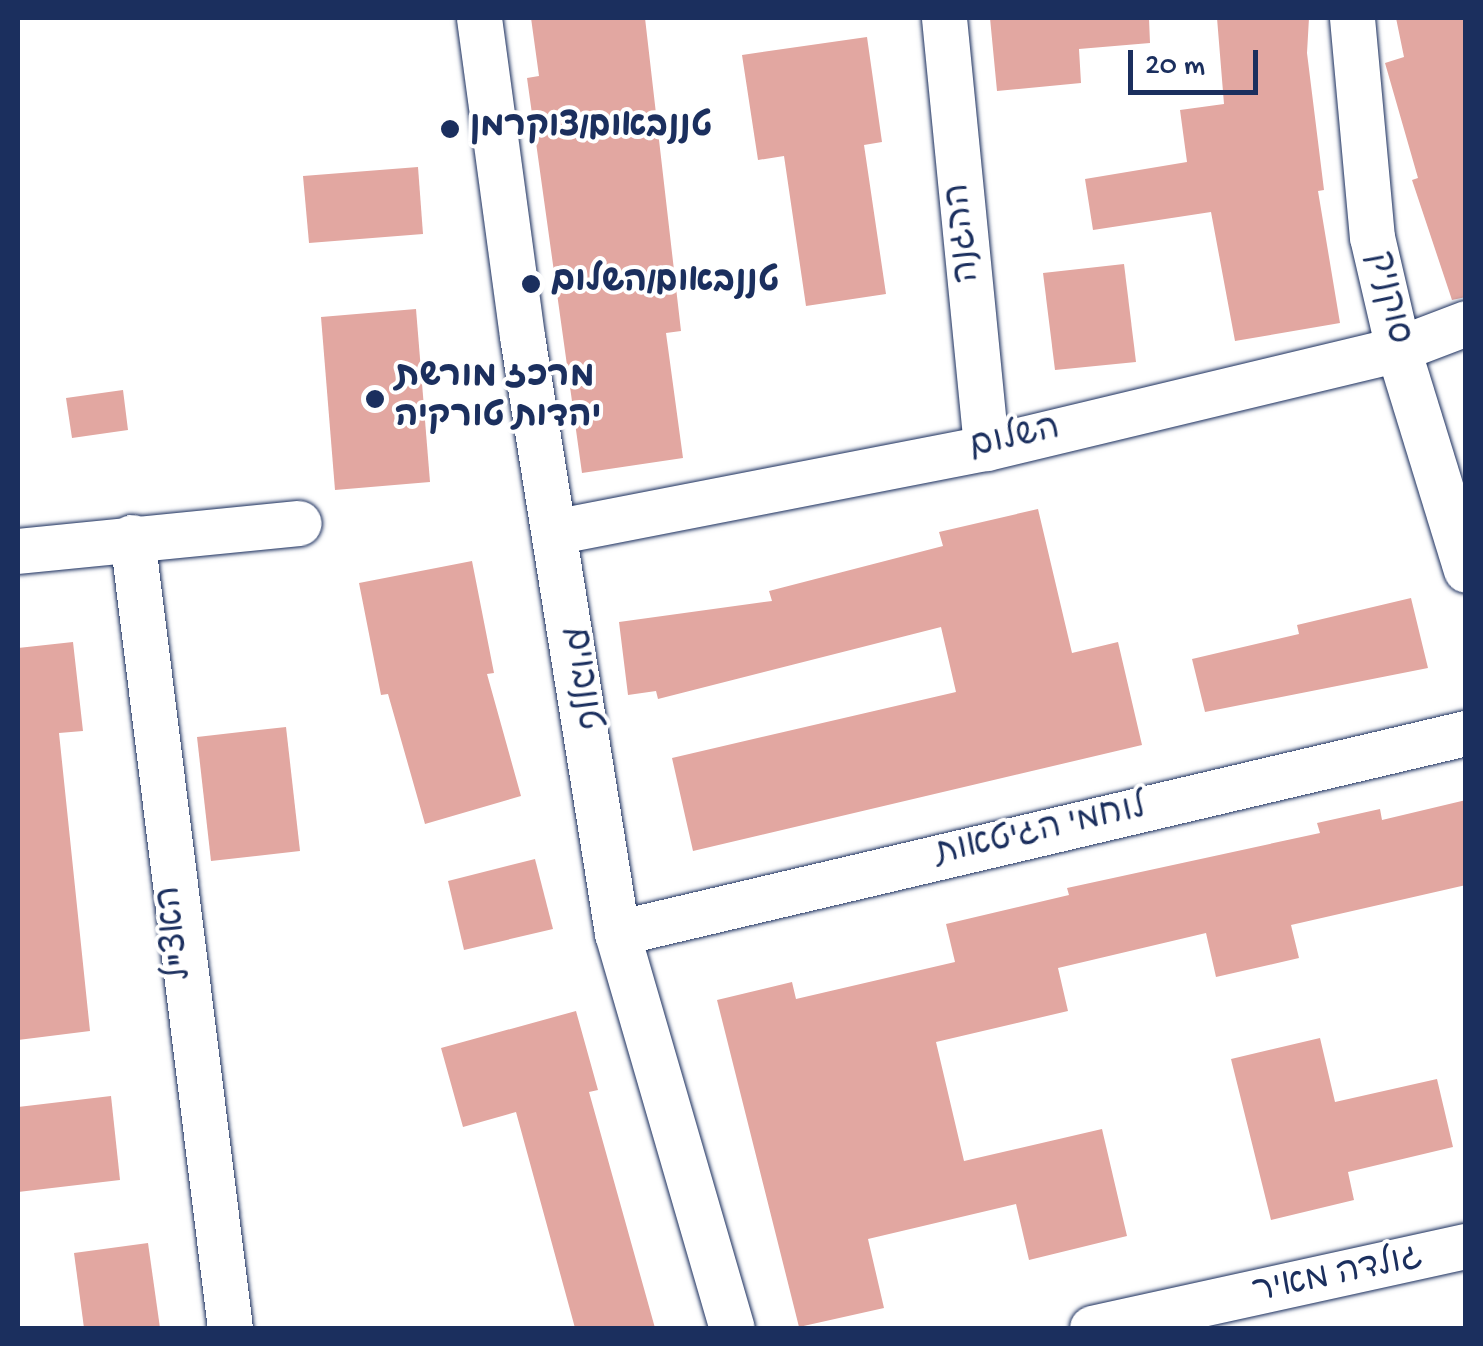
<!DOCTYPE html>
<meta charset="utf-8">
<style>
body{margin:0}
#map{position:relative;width:1483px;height:1346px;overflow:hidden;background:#fff;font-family:"Gochi Hand","Playpen Sans Hebrew",sans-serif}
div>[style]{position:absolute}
.building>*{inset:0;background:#e2a7a1}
.roads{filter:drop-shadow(0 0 2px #1b2f5e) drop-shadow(0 0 2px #1b2f5e)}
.minor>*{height:45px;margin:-22.5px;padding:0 22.5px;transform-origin:22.5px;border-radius:22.5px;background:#fff}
.dots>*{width:28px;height:28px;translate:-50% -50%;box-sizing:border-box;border:5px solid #fff;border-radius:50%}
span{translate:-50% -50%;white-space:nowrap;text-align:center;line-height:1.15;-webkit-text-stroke:8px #fff;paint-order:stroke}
.poi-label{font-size:35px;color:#1b2f5e;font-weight:700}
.left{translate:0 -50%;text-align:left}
.street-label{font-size:35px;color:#1b2f5e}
.frame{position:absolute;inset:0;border:20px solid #1b2f5e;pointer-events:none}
.scale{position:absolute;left:1128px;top:50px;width:130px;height:45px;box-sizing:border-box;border:5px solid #1b2f5e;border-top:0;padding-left:12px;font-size:30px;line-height:35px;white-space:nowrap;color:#1b2f5e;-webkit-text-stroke:8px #fff;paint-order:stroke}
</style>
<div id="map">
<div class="building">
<i style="clip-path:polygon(531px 18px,645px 18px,681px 331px,666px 333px,683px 458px,582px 473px,527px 78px,539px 76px)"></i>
<i style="clip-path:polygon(990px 18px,1149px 18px,1150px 43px,1079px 49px,1081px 83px,997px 91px)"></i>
<i style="clip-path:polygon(1217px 18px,1309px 18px,1307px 53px,1324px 190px,1318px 191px,1340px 323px,1235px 341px,1211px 212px,1093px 230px,1085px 179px,1187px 162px,1180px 110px,1224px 104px)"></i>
<i style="clip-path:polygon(1396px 18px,1466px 18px,1466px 297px,1452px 300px,1412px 180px,1418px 178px,1385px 63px,1404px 57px)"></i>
<i style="clip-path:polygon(867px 37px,882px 142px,864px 145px,886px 294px,806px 306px,784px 156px,758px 160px,742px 55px)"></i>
<i style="clip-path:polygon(418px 167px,423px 234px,309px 243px,303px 176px)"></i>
<i style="clip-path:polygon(1124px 264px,1136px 362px,1055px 370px,1043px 273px)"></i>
<i style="clip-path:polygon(416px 309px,430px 482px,335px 490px,321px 317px)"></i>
<i style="clip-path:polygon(123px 390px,128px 430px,72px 438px,66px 398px)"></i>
<i style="clip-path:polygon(1038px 509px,1072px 653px,1118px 642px,1142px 745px,693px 851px,672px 758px,956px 692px,941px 627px,658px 699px,656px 691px,628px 695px,619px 622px,772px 601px,769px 591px,943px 546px,939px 532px)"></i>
<i style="clip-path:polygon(472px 561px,494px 673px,487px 674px,521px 796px,425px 824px,388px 694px,381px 695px,359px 583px)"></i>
<i style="clip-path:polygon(1411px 598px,1428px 668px,1205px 712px,1192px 659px,1299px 634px,1297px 625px)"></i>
<i style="clip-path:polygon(73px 642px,83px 731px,59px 733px,90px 1031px,18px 1040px,18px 648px)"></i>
<i style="clip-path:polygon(286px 727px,300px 851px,211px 861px,197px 737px)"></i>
<i style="clip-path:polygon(1466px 800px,1466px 885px,1291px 925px,1299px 958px,1216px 977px,1206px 933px,1058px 968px,1068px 1011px,936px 1042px,964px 1161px,1102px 1129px,1127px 1236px,1029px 1260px,1016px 1204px,868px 1239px,884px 1308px,799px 1327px,717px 1000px,792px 982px,796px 999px,955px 962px,946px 924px,1069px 895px,1067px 888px,1320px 833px,1317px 823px,1380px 809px,1382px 820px)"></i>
<i style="clip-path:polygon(535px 859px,553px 929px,464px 950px,448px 881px)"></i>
<i style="clip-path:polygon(576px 1011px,598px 1090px,589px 1092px,655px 1328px,575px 1328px,516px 1112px,463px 1127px,441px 1048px)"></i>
<i style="clip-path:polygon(1320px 1038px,1335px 1102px,1437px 1079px,1453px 1147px,1348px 1172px,1354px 1200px,1271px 1220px,1231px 1059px)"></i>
<i style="clip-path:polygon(111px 1096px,120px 1180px,18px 1192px,18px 1107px)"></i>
<i style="clip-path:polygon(148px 1243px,160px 1328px,84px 1328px,74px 1253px)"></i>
</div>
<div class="roads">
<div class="minor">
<i style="left:479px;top:18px;width:321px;rotate:82.3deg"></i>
<i style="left:522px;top:336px;width:605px;rotate:80.96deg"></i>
<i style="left:617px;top:933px;width:411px;rotate:73.8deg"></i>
<i style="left:944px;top:18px;width:432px;rotate:84.4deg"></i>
<i style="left:1352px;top:18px;width:220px;rotate:84.8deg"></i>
<i style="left:1372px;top:237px;width:115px;rotate:76.9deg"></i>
<i style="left:1398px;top:349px;width:231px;rotate:72.9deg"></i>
<i style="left:558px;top:531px;width:436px;rotate:-11deg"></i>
<i style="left:986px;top:448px;width:424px;rotate:-13.5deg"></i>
<i style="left:1398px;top:349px;width:73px;rotate:-20.9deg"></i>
<i style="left:132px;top:537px;width:797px;rotate:82.94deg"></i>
<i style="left:18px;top:551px;width:282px;rotate:-5.7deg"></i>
<i style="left:617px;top:933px;width:872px;rotate:-13.26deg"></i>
<i style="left:1092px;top:1328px;width:383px;rotate:-12.4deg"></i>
</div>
</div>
<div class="dots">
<i style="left:450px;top:129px;background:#1b2f5e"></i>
<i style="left:531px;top:284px;background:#1b2f5e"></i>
<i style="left:375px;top:399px;background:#1b2f5e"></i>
</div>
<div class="poi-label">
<span class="left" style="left:470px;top:129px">טננבאום/צוקרמן</span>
<span class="left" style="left:551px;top:284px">טננבאום/השלום</span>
<span class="left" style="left:395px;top:399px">מרכז מורשת<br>יהדות טורקיה</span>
</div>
<div class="street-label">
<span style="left:965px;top:233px;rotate:-96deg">ההגנה</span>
<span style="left:1387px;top:298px;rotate:77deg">סוקניק</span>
<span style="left:1015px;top:440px;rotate:-13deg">השלום</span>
<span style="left:580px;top:679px;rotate:82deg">טננבוים</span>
<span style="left:1041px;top:833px;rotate:-13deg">לוחמי הגיטאות</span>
<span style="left:177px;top:933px;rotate:-97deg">האצ"ל</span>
<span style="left:1338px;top:1277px;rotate:-12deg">גולדה מאיר</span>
</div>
<div class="frame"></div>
<div class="scale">20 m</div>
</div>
